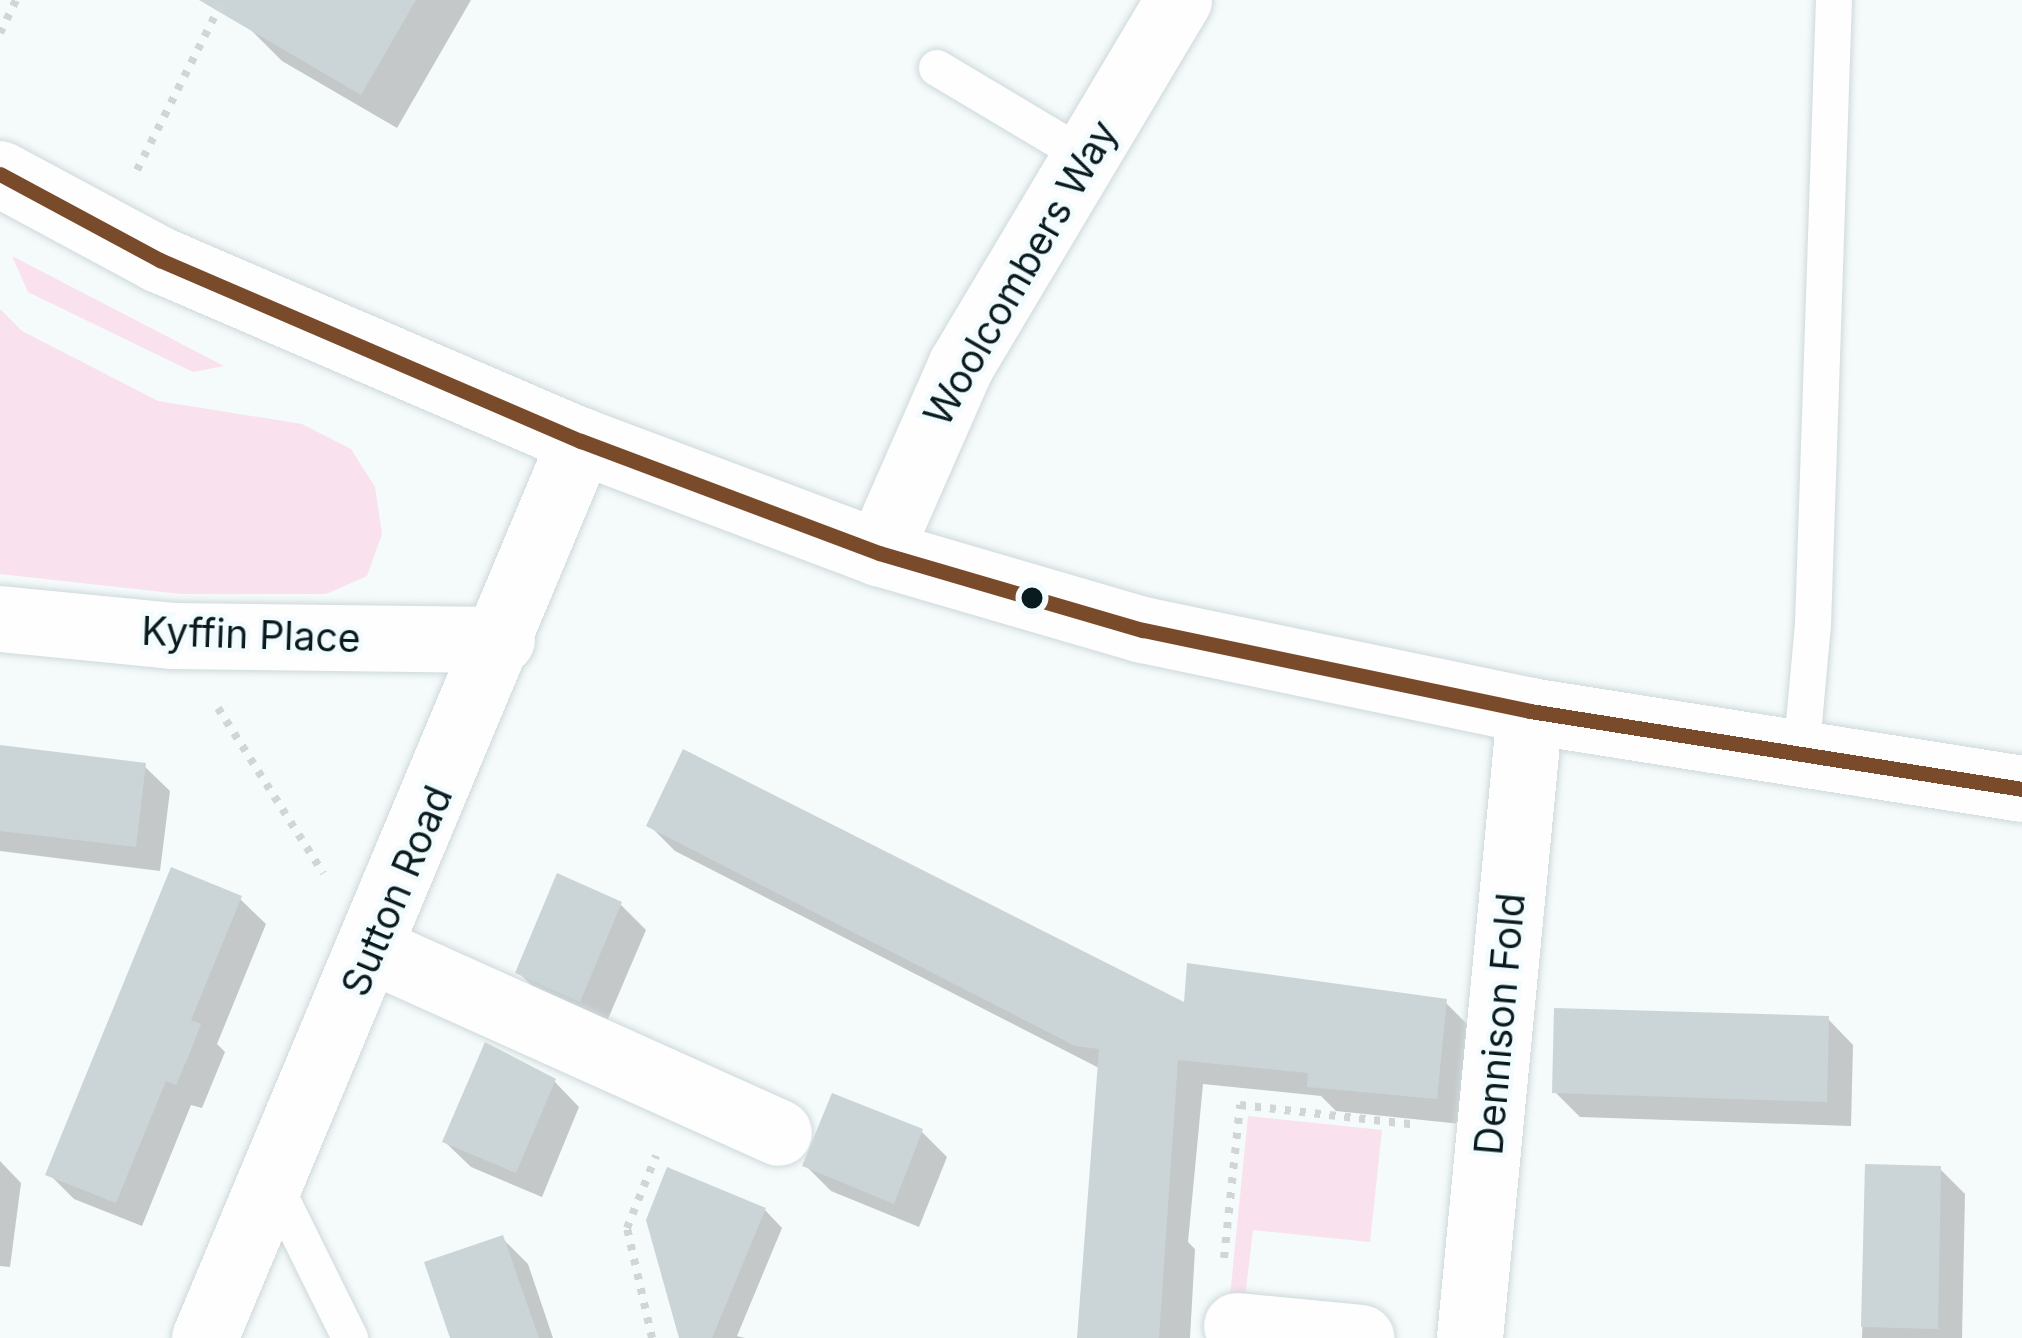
<!DOCTYPE html>
<style>
body{margin:0}
#map{position:relative;width:2022px;height:1338px;overflow:hidden;background:#f5fafa;font-family:Inter,sans-serif}
div>[style]{position:absolute}
.green>*{inset:0;background:#fae1ee}
.shadow>*{inset:0;background:#0003}
.building>*{inset:0;background:#cbd5d7}
.path>*{height:8px;margin-top:-4px;transform-origin:0;background:repeating-linear-gradient(90deg,#d2d5d5 0 6px,transparent 0 15px)}
.roads{filter:drop-shadow(0 0 3px #ced9db) drop-shadow(0 0 3px #ced9db)}
.service>*{height:36px;margin:-18px;padding:0 18px;transform-origin:18px;border-radius:18px;background:#fefefe}
.minor>*{height:66px;margin:-33px;padding:0 33px;transform-origin:33px;border-radius:33px;background:#fefefe}
.tertiary>*{height:66px;margin:-33px;padding:0 33px;transform-origin:33px;border-radius:33px;background:#fefefe}
.bus-1>*{height:15px;margin:-7.5px;padding:0 7.5px;transform-origin:7.5px;border-radius:7.5px;background:#7a4b2a}
.dots>*{width:33px;height:33px;translate:-50% -50%;box-sizing:border-box;border:6px solid #f2fbfd;border-radius:50%}
span{translate:-50% -50%;white-space:nowrap;text-align:center;line-height:1.15;-webkit-text-stroke:9px #f2fbfd;paint-order:stroke}
.street-label{font-size:39px;color:#0a1b1f}
</style>
<div id="map">
<div class="green">
<i style="clip-path:polygon(12px 256px,224px 366px,193px 372px,28px 292px)"></i>
<i style="clip-path:polygon(0 309px,22px 331px,158px 401px,302px 424px,351px 449px,375px 487px,382px 534px,367px 576px,326px 594px,181px 594px,0 574px)"></i>
<i style="clip-path:polygon(1248px 1116px,1382px 1130px,1370px 1242px,1253px 1230px,1245px 1298px,1230px 1297px)"></i>
</div>
<div class="shadow">
<i style="clip-path:polygon(262px 0,471px 0,397px 128px,282px 61px,247px 26px)"></i>
<i style="clip-path:polygon(0 749px,144px 766px,170px 791px,160px 871px,0 851px)"></i>
<i style="clip-path:polygon(649px 825px,1186px 1006px,1445px 1002px,1471px 1028px,1461px 1124px,1336px 1111px,1321px 1096px,1203px 1084px,1188px 1242px,1195px 1249px,1190px 1338px,1080px 1338px,1101px 1069px,675px 851px)"></i>
<i style="clip-path:polygon(240px 899px,266px 924px,217px 1044px,225px 1052px,202px 1108px,191px 1105px,142px 1226px,74px 1199px,49px 1174px)"></i>
<i style="clip-path:polygon(621px 905px,646px 930px,605px 1026px,544px 998px,519px 973px)"></i>
<i style="clip-path:polygon(1828px 1019px,1853px 1045px,1851px 1126px,1580px 1117px,1555px 1092px)"></i>
<i style="clip-path:polygon(554px 1081px,579px 1107px,542px 1197px,471px 1167px,445px 1142px)"></i>
<i style="clip-path:polygon(921px 1131px,947px 1157px,919px 1227px,831px 1191px,806px 1166px)"></i>
<i style="clip-path:polygon(0 1161px,21px 1183px,10px 1267px,0 1266px)"></i>
<i style="clip-path:polygon(1868px 1167px,1939px 1168px,1965px 1194px,1962px 1338px,1862px 1338px)"></i>
<i style="clip-path:polygon(765px 1210px,782px 1228px,737px 1336px,745px 1338px,682px 1338px)"></i>
<i style="clip-path:polygon(503px 1239px,528px 1264px,553px 1338px,453px 1338px)"></i>
</div>
<div class="building">
<i style="clip-path:polygon(199px 0,416px 0,361px 95px)"></i>
<i style="clip-path:polygon(0 745px,146px 763px,136px 847px,0 831px)"></i>
<i style="clip-path:polygon(683px 749px,1184px 1002px,1187px 963px,1447px 999px,1437px 1099px,1307px 1087px,1308px 1073px,1178px 1060px,1159px 1338px,1077px 1338px,1099px 1049px,1075px 1046px,646px 826px)"></i>
<i style="clip-path:polygon(171px 867px,242px 896px,191px 1020px,201px 1024px,189px 1055px,176px 1085px,166px 1081px,116px 1203px,45px 1175px)"></i>
<i style="clip-path:polygon(557px 873px,622px 902px,580px 1002px,515px 973px)"></i>
<i style="clip-path:polygon(1554px 1008px,1829px 1016px,1827px 1102px,1552px 1093px)"></i>
<i style="clip-path:polygon(485px 1042px,556px 1079px,516px 1173px,442px 1142px)"></i>
<i style="clip-path:polygon(832px 1093px,923px 1129px,894px 1204px,802px 1166px)"></i>
<i style="clip-path:polygon(1865px 1164px,1941px 1166px,1938px 1329px,1861px 1327px)"></i>
<i style="clip-path:polygon(667px 1167px,766px 1208px,712px 1338px,679px 1338px,646px 1220px)"></i>
<i style="clip-path:polygon(503px 1235px,539px 1338px,450px 1338px,424px 1262px)"></i>
</div>
<div class="path">
<i style="left:0;top:33px;width:37px;rotate:-64deg"></i>
<i style="left:137px;top:170px;width:191px;rotate:-63.2deg"></i>
<i style="left:218px;top:708px;width:196px;rotate:57.5deg"></i>
<i style="left:1224px;top:1258px;width:154px;rotate:-84deg"></i>
<i style="left:1240px;top:1105px;width:179px;rotate:6.4deg"></i>
<i style="left:652px;top:1338px;width:113px;rotate:-102.8deg"></i>
<i style="left:627px;top:1228px;width:78px;rotate:-68.1deg"></i>
</div>
<div class="roads">
<div class="service">
<i style="left:937px;top:68px;width:176px;rotate:30.8deg"></i>
<i style="left:1801px;top:756px;width:132px;rotate:-84.8deg"></i>
<i style="left:1813px;top:625px;width:625px;rotate:-88.08deg"></i>
<i style="left:273px;top:1182px;width:174px;rotate:63.7deg"></i>
</div>
<div class="minor">
<i style="left:879px;top:553px;width:204px;rotate:-66.3deg"></i>
<i style="left:961px;top:366px;width:426px;rotate:-59.2deg"></i>
<i style="left:0;top:619px;width:173px;rotate:5.6deg"></i>
<i style="left:172px;top:636px;width:330px;rotate:0.7deg"></i>
<i style="left:372px;top:950px;width:446px;rotate:24.2deg"></i>
<i style="left:1237px;top:1326px;width:125px;rotate:5.5deg"></i>
<i style="left:205px;top:1338px;width:973px;rotate:-67.26deg"></i>
<i style="left:1470px;top:1338px;width:630px;rotate:-84.53deg"></i>
</div>
<div class="tertiary">
<i style="left:0;top:174px;width:182px;rotate:28.3deg"></i>
<i style="left:160px;top:260px;width:458px;rotate:23.3deg"></i>
<i style="left:581px;top:441px;width:318px;rotate:20.6deg"></i>
<i style="left:879px;top:553px;width:275px;rotate:16.3deg"></i>
<i style="left:1143px;top:630px;width:395px;rotate:11.8deg"></i>
<i style="left:1530px;top:711px;width:498px;rotate:9deg"></i>
</div>
</div>
<div class="bus-1">
<i style="left:0;top:174px;width:182px;rotate:28.3deg"></i>
<i style="left:160px;top:260px;width:458px;rotate:23.3deg"></i>
<i style="left:581px;top:441px;width:318px;rotate:20.6deg"></i>
<i style="left:879px;top:553px;width:275px;rotate:16.3deg"></i>
<i style="left:1143px;top:630px;width:395px;rotate:11.8deg"></i>
<i style="left:1530px;top:711px;width:498px;rotate:9deg"></i>
</div>
<div class="dots">
<i style="left:1032px;top:598px;background:#0a1b1f"></i>
</div>
<div class="street-label">
<span style="left:1021px;top:273px;rotate:-60deg">Woolcombers Way</span>
<span style="left:251px;top:635px;rotate:2deg">Kyffin Place</span>
<span style="left:397px;top:891px;rotate:-67deg">Sutton Road</span>
<span style="left:1500px;top:1024px;rotate:-85deg">Dennison Fold</span>
</div>
</div>
